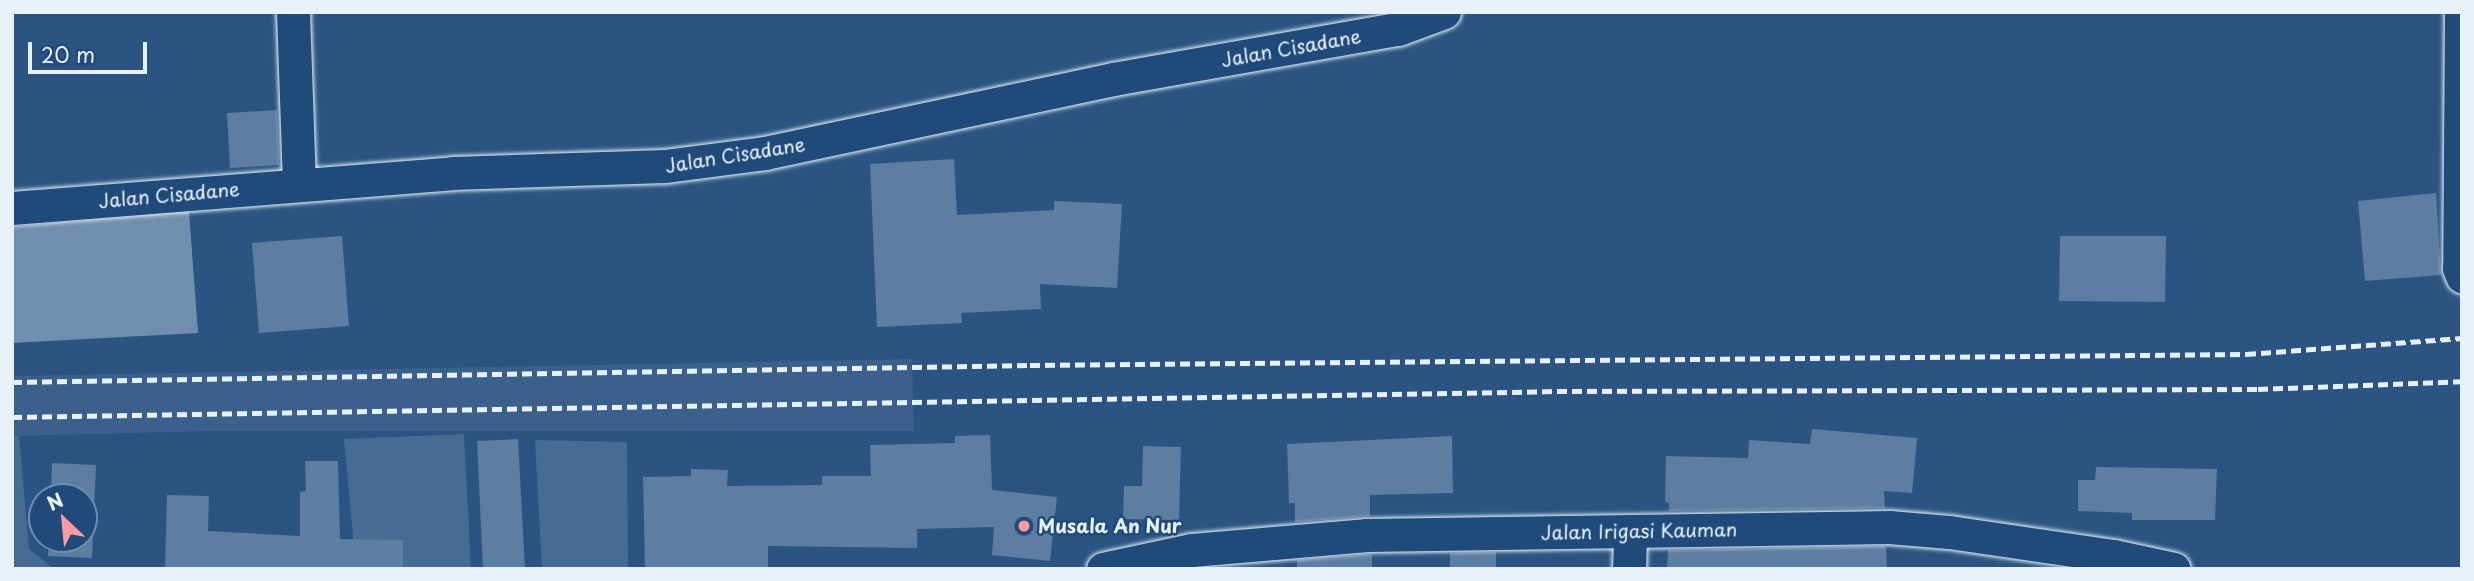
<!DOCTYPE html>
<style>
body{margin:0}
#map{position:relative;width:2474px;height:581px;overflow:hidden;background:#2b5482;font-family:"Playpen Sans",sans-serif}
div>[style]{position:absolute}
.built>*{inset:0;background:#3a608b}
.green>*{inset:0;background:#476b93}
.water>*{inset:0;background:#708ead}
.building>*{inset:0;background:#5d7da1}
.roads{filter:drop-shadow(0 0 2px #e8f1f8) drop-shadow(0 0 2px #e8f1f8)}
.minor>*{height:33px;margin:-16.5px;padding:0 16.5px;transform-origin:16.5px;border-radius:16.5px;background:#1f4a7a}
.rail>*{height:5px;margin-top:-2.5px;transform-origin:0;background:repeating-linear-gradient(90deg,#e8f1f8 0 10px,transparent 0 15px)}
.dots>*{width:19px;height:19px;translate:-50% -50%;box-sizing:border-box;border:4px solid #1f4a7a;border-radius:50%}
span{translate:-50% -50%;white-space:nowrap;text-align:center;line-height:1.15;-webkit-text-stroke:5px #1f4a7a;paint-order:stroke}
.street-label{font-size:19px;color:#e8f1f8}
.poi-label{font-size:19px;color:#e8f1f8;font-weight:700}
.left{translate:0 -50%;text-align:left}
.frame{position:absolute;inset:0;border:14px solid #e8f1f8;pointer-events:none}
.north{position:absolute;left:28px;top:483px;width:70px;height:70px;box-sizing:border-box;background:#1f4a7a;border:2px solid #6f8dac;border-radius:50%;rotate:334deg;font-size:19px;font-weight:700;line-height:28px;text-align:center;color:#e8f1f8}
.north::after{content:'';display:block;margin:auto;width:24px;height:32px;background:#ff9aa2;clip-path:polygon(50% 0,100% 100%,50% 72%,0 100%)}
.scale{position:absolute;left:28px;top:42px;width:119px;height:32px;box-sizing:border-box;border:4px solid #e8f1f8;border-top:0;padding-left:9px;font-size:21px;line-height:24px;white-space:nowrap;color:#e8f1f8;-webkit-text-stroke:5px #1f4a7a;paint-order:stroke}
</style>
<div id="map">
<div class="built">
<i style="clip-path:polygon(912px 359px,914px 431px,212px 431px,12px 436px,12px 376px)"></i>
</div>
<div class="green">
<i style="clip-path:polygon(464px 434px,471px 569px,356px 569px,344px 439px)"></i>
<i style="clip-path:polygon(12px 436px,19px 436px,29px 549px,54px 569px,12px 569px)"></i>
<i style="clip-path:polygon(535px 440px,627px 442px,628px 568px,542px 569px)"></i>
</div>
<div class="water">
<i style="clip-path:polygon(189px 211px,198px 333px,12px 343px,12px 227px)"></i>
</div>
<div class="building">
<i style="clip-path:polygon(277px 110px,279px 165px,230px 168px,227px 113px)"></i>
<i style="clip-path:polygon(954px 159px,957px 215px,1054px 210px,1054px 201px,1122px 204px,1117px 288px,1040px 284px,1041px 309px,961px 313px,962px 323px,877px 327px,870px 164px)"></i>
<i style="clip-path:polygon(2436px 193px,2441px 275px,2365px 281px,2358px 201px)"></i>
<i style="clip-path:polygon(342px 236px,349px 326px,259px 333px,252px 243px)"></i>
<i style="clip-path:polygon(2060px 236px,2166px 236px,2165px 302px,2059px 301px)"></i>
<i style="clip-path:polygon(1812px 429px,1917px 438px,1912px 493px,1884px 491px,1885px 508px,1669px 511px,1669px 503px,1665px 502px,1666px 456px,1748px 458px,1749px 440px,1810px 444px)"></i>
<i style="clip-path:polygon(990px 435px,992px 490px,1057px 497px,1050px 561px,992px 555px,994px 527px,917px 529px,917px 548px,768px 546px,768px 569px,645px 569px,643px 477px,691px 476px,691px 469px,728px 470px,727px 486px,822px 485px,822px 476px,871px 476px,870px 445px,955px 443px,955px 436px)"></i>
<i style="clip-path:polygon(1452px 436px,1453px 493px,1370px 495px,1370px 516px,1295px 522px,1295px 503px,1289px 503px,1287px 444px)"></i>
<i style="clip-path:polygon(518px 439px,525px 569px,483px 569px,477px 441px)"></i>
<i style="clip-path:polygon(1143px 446px,1181px 447px,1179px 520px,1123px 519px,1124px 486px,1142px 486px)"></i>
<i style="clip-path:polygon(305px 461px,338px 461px,340px 539px,403px 540px,403px 569px,165px 569px,167px 495px,209px 496px,208px 531px,300px 536px,300px 492px,306px 491px)"></i>
<i style="clip-path:polygon(52px 463px,96px 465px,92px 558px,48px 556px,49px 539px,84px 539px,84px 497px,51px 497px)"></i>
<i style="clip-path:polygon(2096px 467px,2217px 469px,2215px 520px,2132px 520px,2132px 513px,2078px 511px,2078px 480px,2095px 480px)"></i>
<i style="clip-path:polygon(1886px 546px,1887px 569px,1667px 569px,1668px 550px)"></i>
<i style="clip-path:polygon(1496px 552px,1496px 569px,1450px 569px,1450px 553px)"></i>
<i style="clip-path:polygon(1372px 554px,1372px 569px,1297px 569px,1297px 560px)"></i>
</div>
<div class="roads">
<div class="minor">
<i style="left:293px;top:12px;width:172px;rotate:88deg"></i>
<i style="left:2461px;top:12px;width:256px;rotate:90.4deg"></i>
<i style="left:2459px;top:268px;width:9px;rotate:69deg"></i>
<i style="left:12px;top:208px;width:441px;rotate:-4.5deg"></i>
<i style="left:452px;top:173px;width:213px;rotate:-1.9deg"></i>
<i style="left:665px;top:166px;width:101px;rotate:-7.4deg"></i>
<i style="left:765px;top:153px;width:356px;rotate:-12deg"></i>
<i style="left:1113px;top:79px;width:289px;rotate:-10deg"></i>
<i style="left:1398px;top:29px;width:49px;rotate:-20.3deg"></i>
<i style="left:1103px;top:569px;width:91px;rotate:-12.1deg"></i>
<i style="left:1192px;top:550px;width:176px;rotate:-4.9deg"></i>
<i style="left:1367px;top:535px;width:522px;rotate:-0.88deg"></i>
<i style="left:1889px;top:527px;width:60px;rotate:4.8deg"></i>
<i style="left:1949px;top:532px;width:166px;rotate:8.3deg"></i>
<i style="left:2113px;top:556px;width:62px;rotate:12deg"></i>
<i style="left:1629px;top:569px;width:38px;rotate:-88deg"></i>
</div>
</div>
<div class="rail">
<i style="left:12px;top:382px;width:1018px;rotate:-0.96deg"></i>
<i style="left:1030px;top:365px;width:1216px;rotate:-0.52deg"></i>
<i style="left:2246px;top:354px;width:217px;rotate:-4.2deg"></i>
<i style="left:12px;top:417px;width:1545px;rotate:-0.96deg"></i>
<i style="left:1557px;top:391px;width:701px;rotate:-0.16deg"></i>
<i style="left:2258px;top:389px;width:204px;rotate:-2.2deg"></i>
</div>
<div class="dots">
<i style="left:1024px;top:526px;background:#ff9aa2"></i>
</div>
<div class="street-label">
<span style="left:1291px;top:48px;rotate:-10deg">Jalan Cisadane</span>
<span style="left:735px;top:155px;rotate:-9deg">Jalan Cisadane</span>
<span style="left:169px;top:195px;rotate:-5deg">Jalan Cisadane</span>
<span style="left:1639px;top:531px;rotate:-1deg">Jalan Irigasi Kauman</span>
</div>
<div class="poi-label">
<span class="left" style="left:1038px;top:526px">Musala An Nur</span>
</div>
<div class="frame"></div>
<div class="north">N</div>
<div class="scale">20 m</div>
</div>
